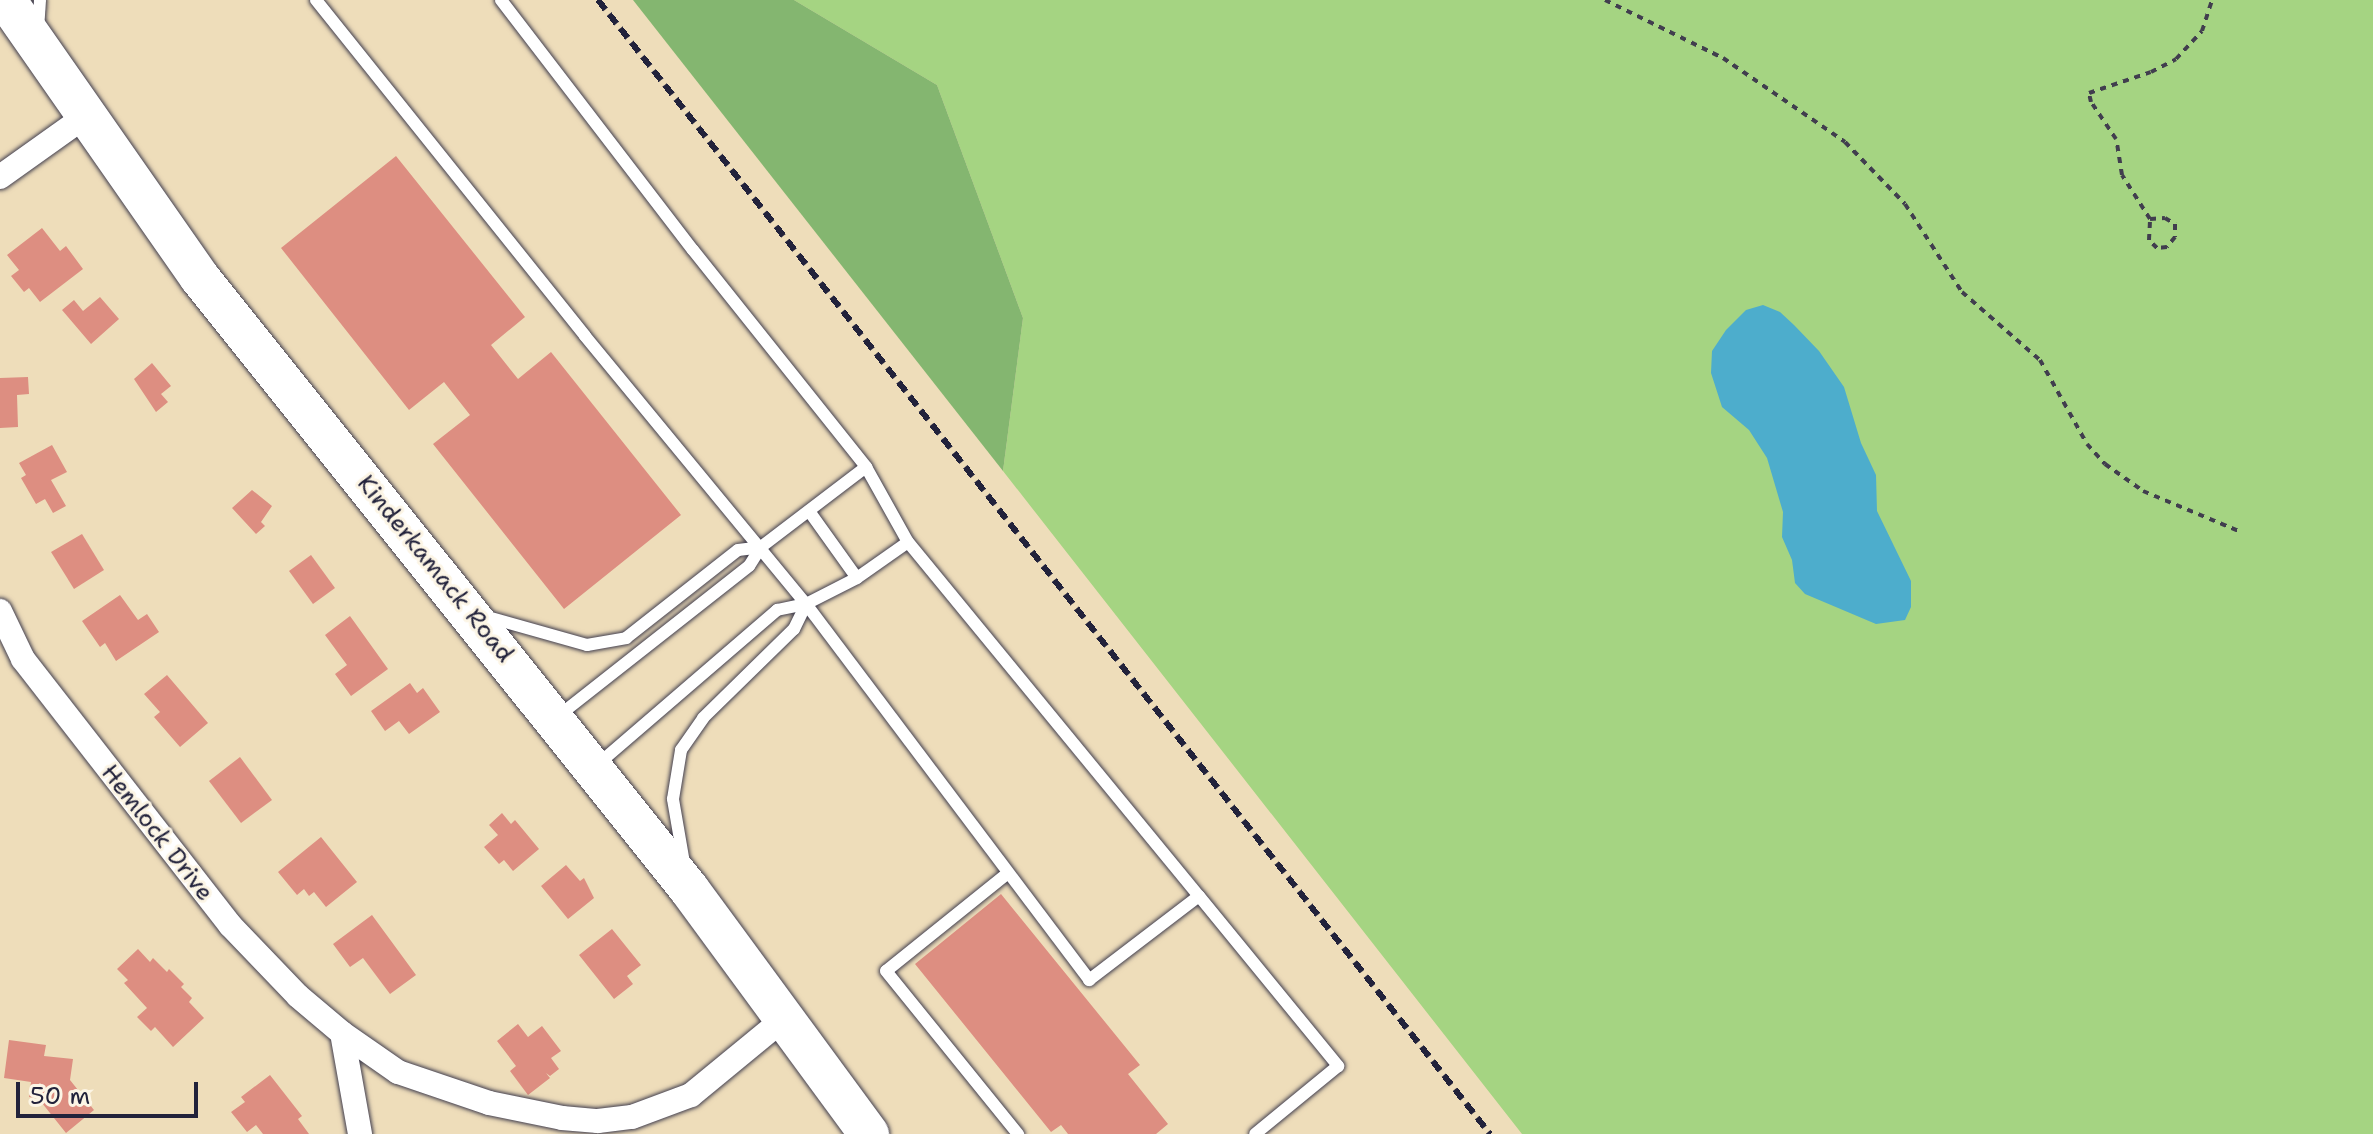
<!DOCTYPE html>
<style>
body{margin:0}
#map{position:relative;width:2373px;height:1134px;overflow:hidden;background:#eeddba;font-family:"Shantell Sans",sans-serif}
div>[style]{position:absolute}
.green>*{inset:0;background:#a5d482}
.forest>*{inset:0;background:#84b670}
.water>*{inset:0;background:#4dadcc}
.building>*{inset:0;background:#dd8e81}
.path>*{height:4px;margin-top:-2px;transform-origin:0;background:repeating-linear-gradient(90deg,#413e4e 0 6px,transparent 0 12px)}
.roads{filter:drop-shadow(0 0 2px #413e4e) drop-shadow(0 0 2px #413e4e)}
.lane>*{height:12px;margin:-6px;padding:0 6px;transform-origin:6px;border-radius:6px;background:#fff}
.street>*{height:24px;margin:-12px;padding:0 12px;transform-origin:12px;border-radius:12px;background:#fff}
.primary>*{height:40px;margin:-20px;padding:0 20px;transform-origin:20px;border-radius:20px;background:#fff}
.rail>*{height:6px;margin-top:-3px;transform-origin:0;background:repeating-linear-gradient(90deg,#22223b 0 12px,transparent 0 18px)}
span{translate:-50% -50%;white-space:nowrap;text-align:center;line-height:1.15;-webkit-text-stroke:6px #fcf5e5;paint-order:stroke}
.street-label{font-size:24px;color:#22223b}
.scale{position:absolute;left:16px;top:1082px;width:182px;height:36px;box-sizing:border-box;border:4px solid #22223b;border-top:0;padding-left:10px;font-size:24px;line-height:28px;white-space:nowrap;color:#22223b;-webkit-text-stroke:6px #fcf5e5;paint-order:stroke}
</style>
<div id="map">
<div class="green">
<i style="clip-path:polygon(794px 0,2373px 0,2373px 1134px,1522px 1134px,1003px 471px,1023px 318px,937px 85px)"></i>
</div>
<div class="forest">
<i style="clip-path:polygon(633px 0,794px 0,937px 85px,1023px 318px,1003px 471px)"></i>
</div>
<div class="water">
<i style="clip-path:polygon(1763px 305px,1780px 312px,1794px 325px,1819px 351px,1844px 387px,1861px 443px,1876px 475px,1877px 511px,1911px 581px,1911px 607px,1905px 620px,1876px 624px,1805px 594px,1795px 583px,1792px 560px,1782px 537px,1783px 512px,1767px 458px,1749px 430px,1722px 407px,1711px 373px,1712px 351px,1726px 330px,1746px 310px)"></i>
</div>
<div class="building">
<i style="clip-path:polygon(396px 156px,525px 317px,491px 345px,518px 379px,551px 352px,681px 515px,564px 609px,433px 444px,470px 415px,444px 382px,409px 410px,281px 248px)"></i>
<i style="clip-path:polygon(42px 228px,60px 251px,66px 246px,83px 269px,40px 302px,29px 288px,24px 292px,11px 276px,19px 270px,7px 255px)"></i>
<i style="clip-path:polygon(100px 297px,119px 319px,91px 344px,62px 310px,74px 300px,83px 311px)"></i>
<i style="clip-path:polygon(152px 363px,171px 386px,161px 394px,168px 402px,156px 412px,134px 379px)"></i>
<i style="clip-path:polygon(28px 377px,29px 394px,17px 395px,18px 427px,0 428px,0 378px)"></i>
<i style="clip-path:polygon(52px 445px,67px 472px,51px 480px,66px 506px,53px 513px,45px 499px,36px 504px,21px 478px,26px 475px,19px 463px)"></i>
<i style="clip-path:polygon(252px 490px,272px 506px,261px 522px,265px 526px,256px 534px,232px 508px)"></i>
<i style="clip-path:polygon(82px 534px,104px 570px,74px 589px,51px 552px)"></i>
<i style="clip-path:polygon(311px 555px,335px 588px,313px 604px,289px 571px)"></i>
<i style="clip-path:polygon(120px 595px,138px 620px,147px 614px,159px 632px,116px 661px,105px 643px,100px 647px,82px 621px)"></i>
<i style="clip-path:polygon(350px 616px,388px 669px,351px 696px,335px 674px,347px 665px,325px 635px)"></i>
<i style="clip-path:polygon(167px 675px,208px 723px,180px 747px,154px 717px,160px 712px,144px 694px)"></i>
<i style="clip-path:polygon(410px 683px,417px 693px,423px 688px,440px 712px,409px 734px,399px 721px,385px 731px,371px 711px)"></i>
<i style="clip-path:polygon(240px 757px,272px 800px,241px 823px,209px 781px)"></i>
<i style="clip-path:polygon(502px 813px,511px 824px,515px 820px,539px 849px,513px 871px,504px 860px,499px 864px,484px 847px,498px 835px,489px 825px)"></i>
<i style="clip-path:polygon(321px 837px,357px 882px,326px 907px,314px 892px,309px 896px,304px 889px,297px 895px,278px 872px)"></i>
<i style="clip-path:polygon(566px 865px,580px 881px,584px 878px,594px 898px,568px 919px,541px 886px)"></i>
<i style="clip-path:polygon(1001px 894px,1140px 1065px,1128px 1074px,1168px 1124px,1156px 1134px,1068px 1134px,1061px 1125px,1051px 1132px,915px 964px)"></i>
<i style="clip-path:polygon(372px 915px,416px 975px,390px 994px,363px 958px,350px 967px,333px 944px)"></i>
<i style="clip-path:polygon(612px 929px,641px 965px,627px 976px,633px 984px,614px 999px,579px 955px)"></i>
<i style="clip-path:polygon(138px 949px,150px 962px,153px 958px,167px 972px,169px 969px,184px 984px,181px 987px,192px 998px,189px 1002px,204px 1018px,173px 1047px,155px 1027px,151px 1031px,137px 1017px,147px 1008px,124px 983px,128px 980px,117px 969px)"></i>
<i style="clip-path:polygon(518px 1024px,528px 1037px,542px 1026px,561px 1051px,551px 1058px,559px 1069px,550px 1076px,546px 1073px,550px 1078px,528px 1095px,510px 1071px,516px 1066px,497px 1041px)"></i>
<i style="clip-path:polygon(9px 1040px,46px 1045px,44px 1056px,73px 1059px,70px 1080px,94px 1110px,66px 1133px,38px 1098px,29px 1097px,31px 1082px,4px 1078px)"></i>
<i style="clip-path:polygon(270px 1075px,302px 1116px,298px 1119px,309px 1134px,263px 1134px,256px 1125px,247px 1132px,231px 1112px,245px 1102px,241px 1097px)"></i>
</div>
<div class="path">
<i style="left:1605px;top:0;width:131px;rotate:26.2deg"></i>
<i style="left:1723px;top:58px;width:148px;rotate:34.5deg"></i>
<i style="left:1845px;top:142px;width:86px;rotate:45.9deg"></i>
<i style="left:1905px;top:204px;width:105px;rotate:57.1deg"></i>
<i style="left:1962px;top:292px;width:103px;rotate:41.1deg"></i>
<i style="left:2040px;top:360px;width:96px;rotate:60.8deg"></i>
<i style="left:2087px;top:444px;width:27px;rotate:48deg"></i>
<i style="left:2105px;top:464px;width:47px;rotate:35.4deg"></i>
<i style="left:2143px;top:491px;width:106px;rotate:22.7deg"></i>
<i style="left:2150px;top:219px;width:15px;rotate:-4deg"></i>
<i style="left:2165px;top:218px;width:12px;rotate:31deg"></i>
<i style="left:2175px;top:224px;width:13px;rotate:90deg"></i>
<i style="left:2175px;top:237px;width:13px;rotate:129deg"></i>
<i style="left:2167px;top:247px;width:10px;rotate:174deg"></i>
<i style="left:2157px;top:248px;width:11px;rotate:-135deg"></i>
<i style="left:2149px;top:240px;width:21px;rotate:-87deg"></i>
<i style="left:2150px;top:219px;width:52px;rotate:-122.5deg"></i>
<i style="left:2122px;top:175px;width:36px;rotate:-99deg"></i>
<i style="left:2116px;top:139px;width:45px;rotate:-124deg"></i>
<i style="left:2091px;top:102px;width:9px;rotate:-103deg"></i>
<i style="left:2089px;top:93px;width:65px;rotate:-18.7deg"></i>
<i style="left:2151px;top:72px;width:28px;rotate:-27deg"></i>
<i style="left:2176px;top:59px;width:38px;rotate:-47deg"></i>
<i style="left:2202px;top:31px;width:33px;rotate:-72deg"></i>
</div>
<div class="roads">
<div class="lane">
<i style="left:316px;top:0;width:430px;rotate:51.3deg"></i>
<i style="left:585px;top:336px;width:347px;rotate:50.5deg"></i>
<i style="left:806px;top:604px;width:471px;rotate:53deg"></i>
<i style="left:1089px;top:980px;width:138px;rotate:-37.4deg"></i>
<i style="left:1199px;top:896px;width:220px;rotate:50.7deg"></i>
<i style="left:1338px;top:1066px;width:107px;rotate:140.7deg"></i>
<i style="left:501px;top:0;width:315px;rotate:52.5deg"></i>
<i style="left:693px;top:250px;width:278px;rotate:51.4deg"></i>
<i style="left:866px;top:467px;width:132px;rotate:142.7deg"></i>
<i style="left:761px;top:547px;width:22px;rotate:122deg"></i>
<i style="left:749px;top:566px;width:244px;rotate:141.8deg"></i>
<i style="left:38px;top:29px;width:29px;rotate:-86deg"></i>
<i style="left:866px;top:467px;width:86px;rotate:60.8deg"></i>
<i style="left:809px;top:511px;width:82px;rotate:54.4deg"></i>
<i style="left:484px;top:616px;width:107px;rotate:15.7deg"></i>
<i style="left:587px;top:645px;width:40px;rotate:-10deg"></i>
<i style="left:626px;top:638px;width:142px;rotate:-38.2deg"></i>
<i style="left:738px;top:550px;width:23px;rotate:-7deg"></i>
<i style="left:597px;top:765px;width:238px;rotate:-40.7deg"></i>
<i style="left:777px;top:610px;width:30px;rotate:-12deg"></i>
<i style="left:806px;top:604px;width:57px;rotate:-27deg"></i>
<i style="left:857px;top:578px;width:62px;rotate:-35.2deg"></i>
<i style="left:908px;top:542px;width:458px;rotate:50.6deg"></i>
<i style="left:684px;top:863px;width:65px;rotate:-99.8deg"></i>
<i style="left:673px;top:799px;width:50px;rotate:-80.7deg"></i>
<i style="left:681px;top:750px;width:39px;rotate:-55deg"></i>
<i style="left:703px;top:718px;width:127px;rotate:-44.4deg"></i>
<i style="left:794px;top:629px;width:28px;rotate:-64deg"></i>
<i style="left:1008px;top:873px;width:156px;rotate:141.2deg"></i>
<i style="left:886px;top:971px;width:210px;rotate:51deg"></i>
</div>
<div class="street">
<i style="left:0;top:177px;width:103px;rotate:-35.5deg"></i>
<i style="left:0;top:611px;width:53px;rotate:64.4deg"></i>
<i style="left:23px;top:659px;width:337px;rotate:52.1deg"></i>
<i style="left:230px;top:925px;width:98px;rotate:46.2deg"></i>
<i style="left:298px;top:996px;width:57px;rotate:40.1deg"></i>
<i style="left:342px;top:1033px;width:68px;rotate:34.9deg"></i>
<i style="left:398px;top:1072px;width:96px;rotate:18.8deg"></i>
<i style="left:489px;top:1103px;width:75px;rotate:11.6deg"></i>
<i style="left:562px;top:1118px;width:36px;rotate:5deg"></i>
<i style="left:598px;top:1121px;width:34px;rotate:-7deg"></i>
<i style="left:632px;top:1117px;width:63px;rotate:-20.4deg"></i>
<i style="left:691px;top:1095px;width:123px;rotate:-39.4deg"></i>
<i style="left:342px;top:1033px;width:103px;rotate:79.9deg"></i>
</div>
<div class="primary">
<i style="left:6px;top:0;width:339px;rotate:55.1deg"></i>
<i style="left:200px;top:278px;width:783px;rotate:51.33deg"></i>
<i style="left:689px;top:889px;width:304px;rotate:53.7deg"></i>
</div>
</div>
<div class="rail">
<i style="left:598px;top:0;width:1443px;rotate:51.81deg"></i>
</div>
<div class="street-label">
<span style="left:435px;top:569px;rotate:51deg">Kinderkamack Road</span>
<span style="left:157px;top:833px;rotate:52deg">Hemlock Drive</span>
</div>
<div class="scale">50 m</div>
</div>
